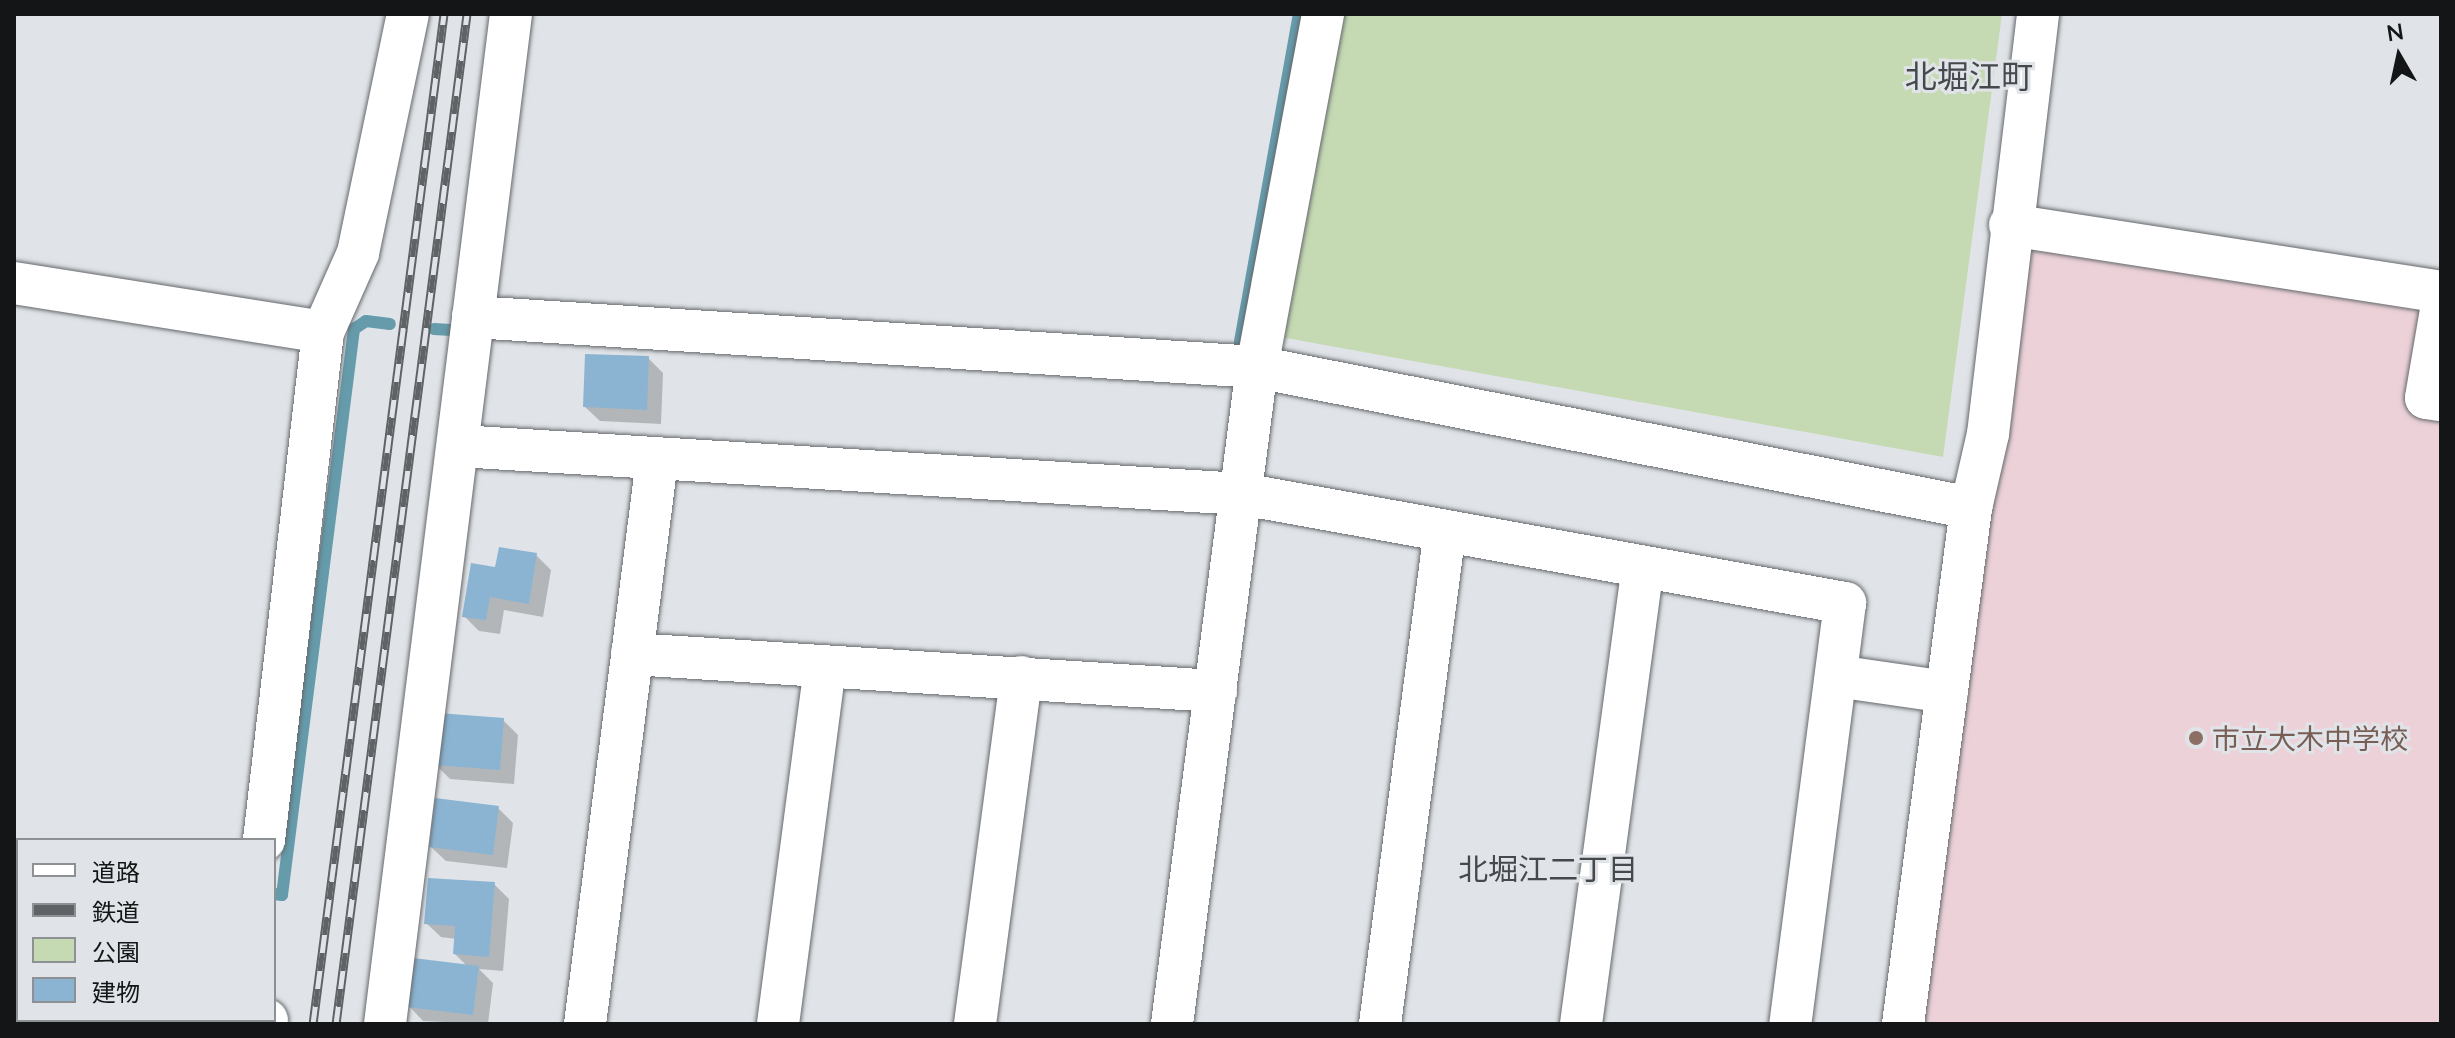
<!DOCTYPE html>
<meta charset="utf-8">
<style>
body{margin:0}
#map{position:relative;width:2455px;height:1038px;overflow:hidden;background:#e0e4e8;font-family:Lato,"Noto Sans JP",sans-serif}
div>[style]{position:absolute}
.education>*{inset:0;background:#ecd2d8}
.green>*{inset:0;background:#c5dab3}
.shadow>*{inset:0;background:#0003}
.stream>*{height:12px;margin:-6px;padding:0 6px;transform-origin:6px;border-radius:6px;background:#659bab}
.building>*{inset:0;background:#8bb4d2}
.roads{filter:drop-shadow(0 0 2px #65686c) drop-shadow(0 0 2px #65686c)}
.minor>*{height:42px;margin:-21px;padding:0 21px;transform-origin:21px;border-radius:21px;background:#fff}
.rail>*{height:9px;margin-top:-4.5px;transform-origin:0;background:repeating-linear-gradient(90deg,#e0e4e8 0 18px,#606365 0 36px);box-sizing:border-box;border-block:2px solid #606365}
.dots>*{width:22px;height:22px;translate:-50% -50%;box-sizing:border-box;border:4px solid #e0e4e8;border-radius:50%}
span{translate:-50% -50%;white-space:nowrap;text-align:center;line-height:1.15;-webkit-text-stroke:6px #e0e4e8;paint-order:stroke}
.education-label{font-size:28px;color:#785e54}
.left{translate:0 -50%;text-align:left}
.neighbourhood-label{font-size:30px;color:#45494c}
.quarter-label{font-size:32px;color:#45494c}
.frame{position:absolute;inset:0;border:16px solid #131516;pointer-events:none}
.legend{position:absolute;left:16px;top:838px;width:260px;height:184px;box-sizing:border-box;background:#e0e4e8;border:2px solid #8e9194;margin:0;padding:10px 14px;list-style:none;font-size:24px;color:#131516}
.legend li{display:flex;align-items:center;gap:16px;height:40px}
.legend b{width:40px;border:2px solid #8e9194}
.north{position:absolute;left:2359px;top:16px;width:80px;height:80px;-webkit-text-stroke:6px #e0e4e8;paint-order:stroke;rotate:351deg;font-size:22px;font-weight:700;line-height:32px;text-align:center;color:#131516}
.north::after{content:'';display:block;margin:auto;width:28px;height:36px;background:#131516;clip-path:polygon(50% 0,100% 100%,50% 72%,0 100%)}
</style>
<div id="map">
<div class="education">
<i style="clip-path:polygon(2039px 244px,2420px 305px,2441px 410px,2441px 1024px,1913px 1024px,2023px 251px)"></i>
</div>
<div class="green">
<i style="clip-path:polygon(1333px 14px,2002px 14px,1943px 457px,1275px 336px)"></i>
</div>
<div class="shadow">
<i style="clip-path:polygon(648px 358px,663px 373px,661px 424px,600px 421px,585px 407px)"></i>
<i style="clip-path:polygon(536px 555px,551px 570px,543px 617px,504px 610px,500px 634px,479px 631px,464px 616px,497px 569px)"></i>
<i style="clip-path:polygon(503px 720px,518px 735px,514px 784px,450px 779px,436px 765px)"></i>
<i style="clip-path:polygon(498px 808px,513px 823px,507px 868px,446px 861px,431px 847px)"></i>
<i style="clip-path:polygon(494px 884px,509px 899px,503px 971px,479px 969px,493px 983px,488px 1024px,423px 1021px,409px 1006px,468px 967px,455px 954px,456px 939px,441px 937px,426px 923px)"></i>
</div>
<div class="stream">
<i style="left:434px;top:329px;width:17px;rotate:3deg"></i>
<i style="left:1237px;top:358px;width:350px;rotate:-79.8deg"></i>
<i style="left:14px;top:860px;width:4px;rotate:14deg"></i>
<i style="left:274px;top:894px;width:8px;rotate:7deg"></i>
<i style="left:282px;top:895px;width:571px;rotate:-82.75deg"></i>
<i style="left:354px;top:329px;width:14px;rotate:-34deg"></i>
<i style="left:366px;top:321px;width:24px;rotate:7deg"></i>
</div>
<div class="building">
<i style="clip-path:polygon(585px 354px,649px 356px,647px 410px,583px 407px)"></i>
<i style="clip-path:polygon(499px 547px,537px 553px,529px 604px,490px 597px,486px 620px,462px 617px,471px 563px,495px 567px)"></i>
<i style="clip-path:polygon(438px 713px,504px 718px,500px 770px,434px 765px)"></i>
<i style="clip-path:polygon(435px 798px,499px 806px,493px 855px,429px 847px)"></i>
<i style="clip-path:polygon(428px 878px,495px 882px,489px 957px,453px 954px,455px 926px,424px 924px)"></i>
<i style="clip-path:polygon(413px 958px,479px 966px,473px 1015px,407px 1007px)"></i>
</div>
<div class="roads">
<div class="minor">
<i style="left:2010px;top:225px;width:436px;rotate:8.8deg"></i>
<i style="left:14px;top:283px;width:313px;rotate:9deg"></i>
<i style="left:2441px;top:310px;width:89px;rotate:99.7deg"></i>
<i style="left:2426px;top:398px;width:15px;rotate:8deg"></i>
<i style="left:473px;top:317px;width:786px;rotate:3.65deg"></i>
<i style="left:1257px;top:367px;width:728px;rotate:11.17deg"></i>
<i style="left:459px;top:446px;width:784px;rotate:3.51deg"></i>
<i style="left:1242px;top:494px;width:613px;rotate:10.25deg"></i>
<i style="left:1845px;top:603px;width:425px;rotate:97.4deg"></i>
<i style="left:632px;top:654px;width:585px;rotate:3.63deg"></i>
<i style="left:1836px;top:676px;width:112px;rotate:8.2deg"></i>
<i style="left:264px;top:840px;width:511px;rotate:-83.38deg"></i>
<i style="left:323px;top:332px;width:86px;rotate:-66.1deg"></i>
<i style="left:358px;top:253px;width:244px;rotate:-78.2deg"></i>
<i style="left:266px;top:1024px;width:4px;rotate:-76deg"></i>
<i style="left:385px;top:1024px;width:1018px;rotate:-82.89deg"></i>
<i style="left:585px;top:1024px;width:569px;rotate:-82.72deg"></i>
<i style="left:778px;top:1024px;width:360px;rotate:-82.5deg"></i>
<i style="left:975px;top:1024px;width:350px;rotate:-82.4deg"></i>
<i style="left:1172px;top:1024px;width:662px;rotate:-82.63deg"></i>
<i style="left:1257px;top:367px;width:359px;rotate:-79.4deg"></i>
<i style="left:1380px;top:1024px;width:495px;rotate:-82.5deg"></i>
<i style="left:1581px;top:1024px;width:461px;rotate:-82.3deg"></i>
<i style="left:1903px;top:1024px;width:520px;rotate:-82.49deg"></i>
<i style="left:1971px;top:508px;width:76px;rotate:-77.1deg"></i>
<i style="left:1988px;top:434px;width:423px;rotate:-83.2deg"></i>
</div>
</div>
<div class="rail">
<i style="left:313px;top:1024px;width:1018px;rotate:-82.61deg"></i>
<i style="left:336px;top:1024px;width:1018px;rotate:-82.61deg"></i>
</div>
<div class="dots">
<i style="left:2196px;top:738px;background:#8d6e63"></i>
</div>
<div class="education-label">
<span class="left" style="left:2212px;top:738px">市立大木中学校</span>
</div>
<div class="neighbourhood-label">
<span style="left:1548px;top:868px">北堀江二丁目</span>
</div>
<div class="quarter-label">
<span style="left:1969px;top:76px">北堀江町</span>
</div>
<div class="frame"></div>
<ul class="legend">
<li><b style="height:10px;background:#fff"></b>道路</li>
<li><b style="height:10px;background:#606365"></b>鉄道</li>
<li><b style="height:22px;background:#c5dab3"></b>公園</li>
<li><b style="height:22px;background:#8bb4d2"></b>建物</li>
</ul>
<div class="north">N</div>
</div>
